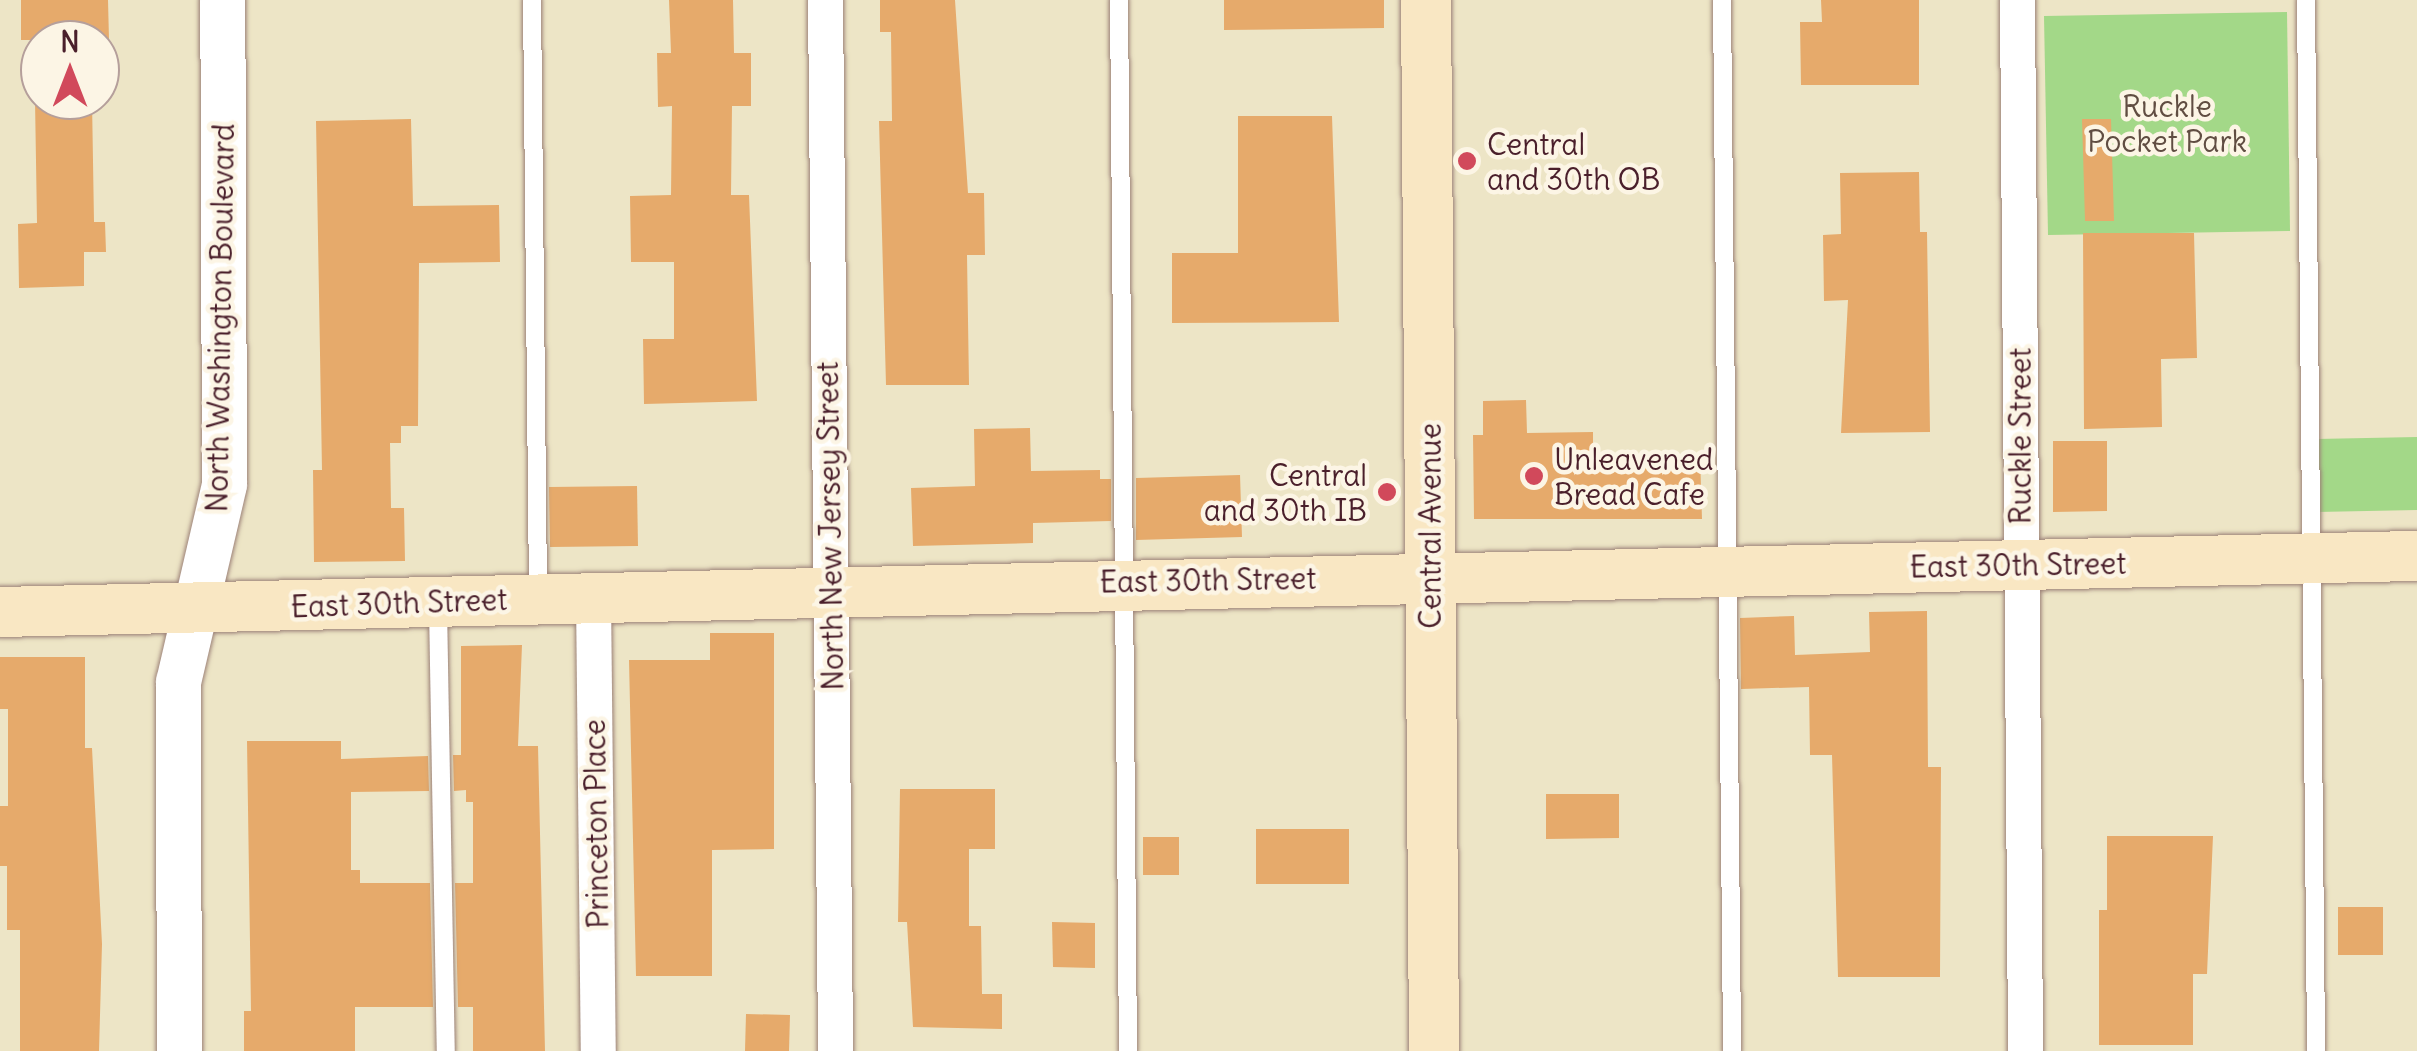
<!DOCTYPE html>
<style>
body{margin:0}
#map{position:relative;width:2417px;height:1051px;overflow:hidden;background:#ede5c6;font-family:Delius,sans-serif}
div>[style]{position:absolute}
.green>*{inset:0;background:#a3d888}
.building>*{inset:0;background:#e6aa6b}
.roads{filter:drop-shadow(0 0 2px #9c8278) drop-shadow(0 0 2px #9c8278)}
.service>*{height:18px;margin:-9px;padding:0 9px;transform-origin:9px;border-radius:9px;background:#fff}
.minor>*{height:35px;margin:-17.5px;padding:0 17.5px;transform-origin:17.5px;border-radius:17.5px;background:#fff}
.tertiary>*{height:45px;margin:-22.5px;padding:0 22.5px;transform-origin:22.5px;border-radius:22.5px;background:#fff}
.secondary>*{height:50px;margin:-25px;padding:0 25px;transform-origin:25px;border-radius:25px;background:#f9e7c3}
.dots>*{width:28px;height:28px;translate:-50% -50%;box-sizing:border-box;border:5px solid #fcf5e5;border-radius:50%}
span{translate:-50% -50%;white-space:nowrap;text-align:center;line-height:1.15;-webkit-text-stroke:9px #fcf5e5;paint-order:stroke}
.park-label{font-size:30px;color:#604d42}
.poi-label{font-size:30px;color:#4a1f2b}
.left{translate:0 -50%;text-align:left}
.right{translate:-100% -50%;text-align:right}
.street-label{font-size:30px;color:#4a1f2b}
.north{position:absolute;left:20px;top:20px;width:100px;height:100px;box-sizing:border-box;background:#fcf5e5;border:2px solid #b59f9b;border-radius:50%;rotate:0deg;font-size:28px;font-weight:700;line-height:40px;text-align:center;color:#4a1f2b}
.north::after{content:'';display:block;margin:auto;width:35px;height:45px;background:#d1495b;clip-path:polygon(50% 0,100% 100%,50% 72%,0 100%)}
</style>
<div id="map">
<div class="green">
<i style="clip-path:polygon(2287px 12px,2290px 231px,2048px 235px,2044px 16px)"></i>
<i style="clip-path:polygon(2417px 437px,2417px 510px,2317px 512px,2316px 439px)"></i>
</div>
<div class="building">
<i style="clip-path:polygon(21px 0,108px 0,109px 40px,21px 40px)"></i>
<i style="clip-path:polygon(669px 0,733px 0,734px 53px,751px 53px,751px 106px,732px 106px,731px 195px,749px 195px,757px 401px,644px 404px,643px 339px,674px 339px,674px 262px,631px 262px,630px 196px,671px 195px,672px 106px,658px 107px,657px 53px,671px 53px)"></i>
<i style="clip-path:polygon(880px 0,955px 0,968px 193px,984px 193px,985px 255px,967px 255px,969px 385px,886px 385px,879px 121px,892px 121px,891px 32px,880px 32px)"></i>
<i style="clip-path:polygon(1224px 0,1384px 0,1384px 28px,1224px 30px)"></i>
<i style="clip-path:polygon(1821px 0,1919px 0,1919px 85px,1801px 85px,1800px 22px,1822px 22px)"></i>
<i style="clip-path:polygon(35px 100px,92px 100px,94px 222px,105px 222px,106px 252px,84px 252px,84px 286px,19px 288px,18px 224px,37px 223px)"></i>
<i style="clip-path:polygon(1238px 116px,1332px 116px,1339px 322px,1172px 323px,1172px 253px,1238px 253px)"></i>
<i style="clip-path:polygon(411px 119px,413px 206px,499px 205px,500px 262px,419px 263px,418px 426px,401px 426px,401px 443px,390px 443px,391px 508px,404px 508px,405px 561px,314px 562px,313px 470px,322px 470px,316px 121px)"></i>
<i style="clip-path:polygon(2082px 119px,2111px 119px,2114px 221px,2085px 221px)"></i>
<i style="clip-path:polygon(1919px 172px,1920px 232px,1927px 232px,1930px 432px,1841px 433px,1848px 300px,1824px 301px,1823px 235px,1841px 234px,1840px 173px)"></i>
<i style="clip-path:polygon(2083px 233px,2194px 233px,2197px 358px,2161px 359px,2162px 427px,2084px 429px)"></i>
<i style="clip-path:polygon(1526px 400px,1527px 433px,1593px 432px,1593px 457px,1700px 455px,1702px 519px,1474px 519px,1473px 435px,1483px 435px,1483px 401px)"></i>
<i style="clip-path:polygon(1030px 428px,1031px 471px,1100px 470px,1100px 479px,1111px 479px,1111px 521px,1033px 523px,1033px 543px,913px 546px,911px 488px,975px 486px,974px 429px)"></i>
<i style="clip-path:polygon(2053px 441px,2107px 441px,2107px 511px,2053px 512px)"></i>
<i style="clip-path:polygon(1240px 475px,1242px 537px,1136px 540px,1136px 478px)"></i>
<i style="clip-path:polygon(637px 486px,638px 546px,550px 547px,549px 487px)"></i>
<i style="clip-path:polygon(1927px 611px,1928px 767px,1941px 767px,1940px 977px,1838px 977px,1832px 755px,1810px 755px,1809px 687px,1741px 689px,1740px 618px,1794px 616px,1795px 655px,1870px 652px,1869px 612px)"></i>
<i style="clip-path:polygon(710px 633px,774px 633px,774px 849px,712px 850px,712px 976px,636px 976px,629px 660px,710px 660px)"></i>
<i style="clip-path:polygon(522px 645px,518px 746px,538px 746px,545px 1051px,473px 1051px,473px 1007px,458px 1007px,455px 883px,473px 883px,473px 802px,466px 802px,466px 790px,454px 791px,453px 755px,461px 755px,461px 646px)"></i>
<i style="clip-path:polygon(0 657px,85px 657px,85px 748px,92px 748px,102px 944px,99px 1051px,20px 1051px,20px 930px,7px 930px,7px 866px,0 866px,0 806px,8px 806px,8px 709px,0 709px)"></i>
<i style="clip-path:polygon(247px 741px,341px 741px,341px 759px,428px 756px,429px 791px,351px 792px,351px 870px,360px 870px,360px 883px,430px 883px,433px 1007px,355px 1007px,355px 1051px,244px 1051px,244px 1011px,251px 1011px)"></i>
<i style="clip-path:polygon(900px 789px,995px 789px,995px 849px,969px 849px,969px 926px,981px 926px,982px 994px,1002px 994px,1002px 1029px,913px 1027px,907px 922px,898px 922px)"></i>
<i style="clip-path:polygon(1546px 794px,1619px 794px,1619px 838px,1546px 839px)"></i>
<i style="clip-path:polygon(1256px 829px,1349px 829px,1349px 884px,1256px 884px)"></i>
<i style="clip-path:polygon(2107px 836px,2213px 836px,2207px 974px,2193px 974px,2193px 1045px,2099px 1045px,2099px 910px,2107px 910px)"></i>
<i style="clip-path:polygon(1143px 837px,1179px 837px,1179px 875px,1143px 875px)"></i>
<i style="clip-path:polygon(2338px 907px,2383px 907px,2383px 955px,2338px 955px)"></i>
<i style="clip-path:polygon(1052px 922px,1095px 923px,1095px 968px,1053px 967px)"></i>
<i style="clip-path:polygon(746px 1014px,790px 1015px,789px 1051px,745px 1051px)"></i>
</div>
<div class="roads">
<div class="service">
<i style="left:532px;top:0;width:594px;rotate:89.42deg"></i>
<i style="left:1119px;top:0;width:1051px;rotate:89.51deg"></i>
<i style="left:1722px;top:0;width:1051px;rotate:89.45deg"></i>
<i style="left:2306px;top:0;width:1051px;rotate:89.45deg"></i>
<i style="left:438px;top:607px;width:444px;rotate:89deg"></i>
</div>
<div class="minor">
<i style="left:825px;top:0;width:1051px;rotate:89.45deg"></i>
<i style="left:2017px;top:0;width:1051px;rotate:89.56deg"></i>
<i style="left:593px;top:596px;width:455px;rotate:89.4deg"></i>
</div>
<div class="tertiary">
<i style="left:179px;top:1051px;width:369px;rotate:-90.2deg"></i>
<i style="left:178px;top:682px;width:203px;rotate:-76.9deg"></i>
<i style="left:224px;top:484px;width:484px;rotate:-90.2deg"></i>
</div>
<div class="secondary">
<i style="left:1426px;top:0;width:1051px;rotate:89.56deg"></i>
<i style="left:0;top:612px;width:2418px;rotate:-1.33deg"></i>
</div>
</div>
<div class="dots">
<i style="left:1467px;top:161px;background:#d1495b"></i>
<i style="left:1534px;top:476px;background:#d1495b"></i>
<i style="left:1387px;top:492px;background:#d1495b"></i>
</div>
<div class="park-label">
<span style="left:2167px;top:123px">Ruckle<br>Pocket Park</span>
</div>
<div class="poi-label">
<span class="left" style="left:1487px;top:161px">Central<br>and 30th OB</span>
<span class="left" style="left:1554px;top:476px">Unleavened<br>Bread Cafe</span>
<span class="right" style="left:1367px;top:492px">Central<br>and 30th IB</span>
</div>
<div class="street-label">
<span style="left:220px;top:318px;rotate:-89deg">North Washington Boulevard</span>
<span style="left:2020px;top:436px;rotate:-90deg">Ruckle Street</span>
<span style="left:830px;top:526px;rotate:-91deg">North New Jersey Street</span>
<span style="left:1430px;top:526px;rotate:-90deg">Central Avenue</span>
<span style="left:2018px;top:565px;rotate:-1deg">East 30th Street</span>
<span style="left:1208px;top:580px;rotate:-1deg">East 30th Street</span>
<span style="left:399px;top:603px;rotate:-2deg">East 30th Street</span>
<span style="left:596px;top:824px;rotate:-91deg">Princeton Place</span>
</div>
<div class="north">N</div>
</div>
